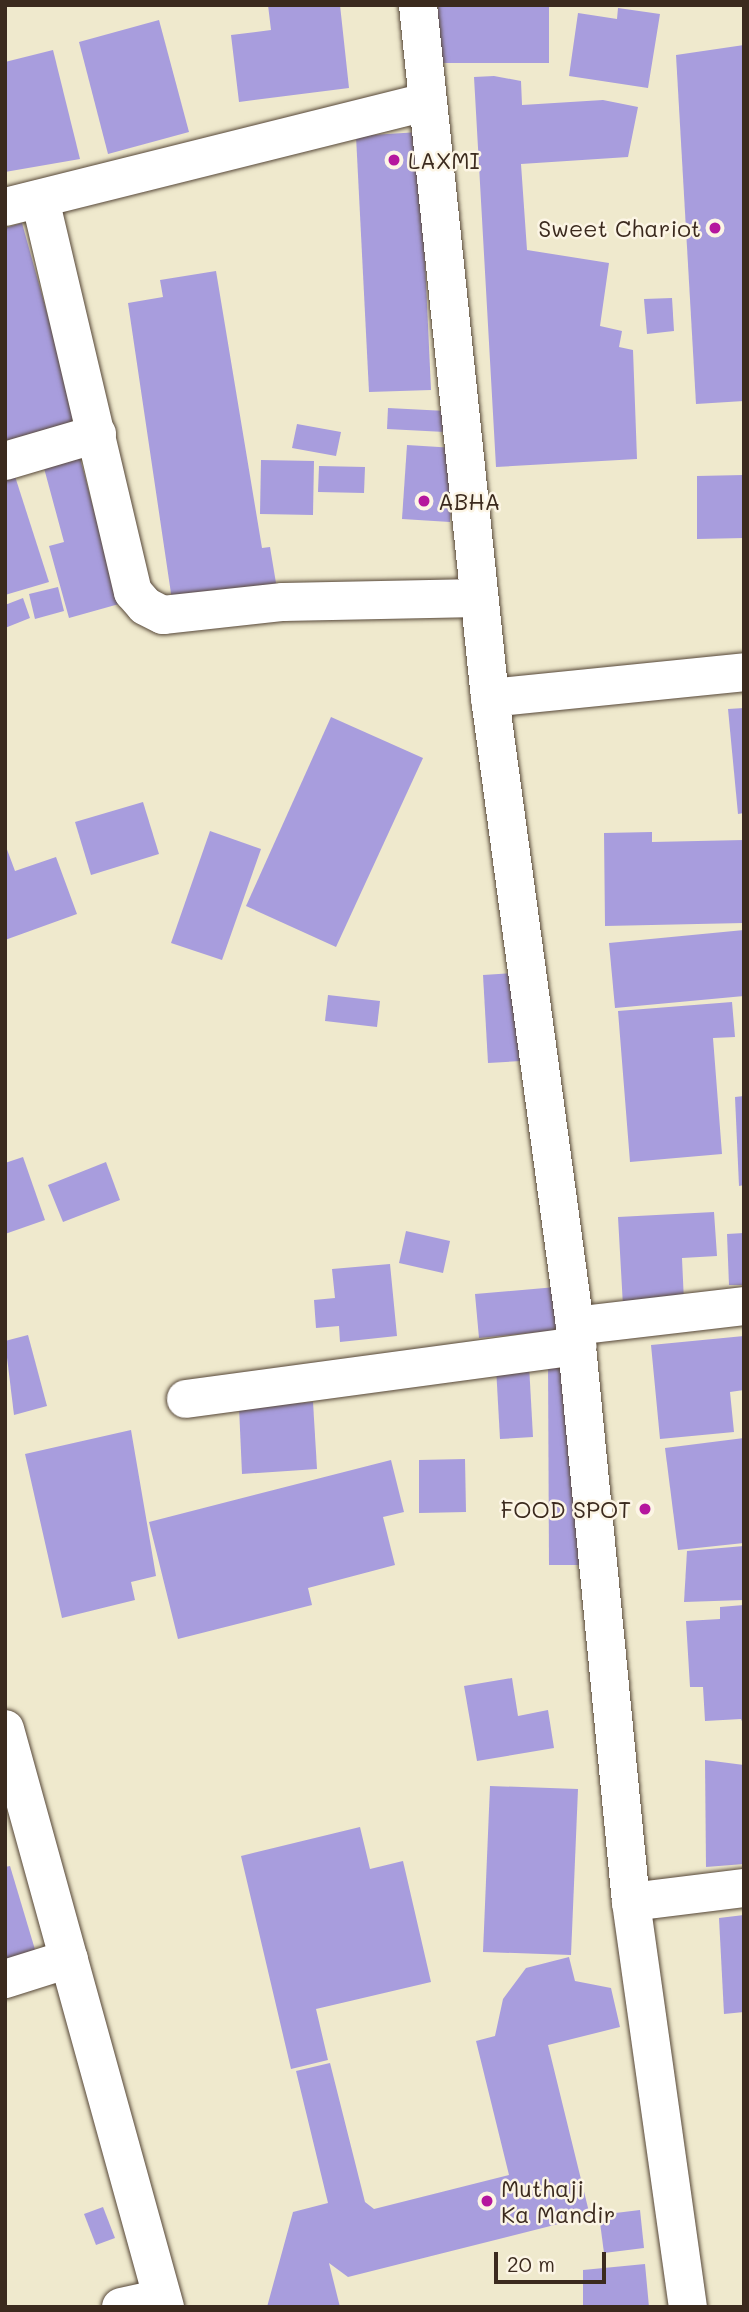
<!DOCTYPE html>
<style>
body{margin:0}
#map{position:relative;width:749px;height:2312px;overflow:hidden;background:#efe9cd;font-family:Mali,sans-serif}
div>[style]{position:absolute}
.building>*{inset:0;background:#a89ddd}
.roads{filter:drop-shadow(0 0 2px #564738) drop-shadow(0 0 2px #564738)}
.minor>*{height:38px;margin:-19px;padding:0 19px;transform-origin:19px;border-radius:19px;background:#fff}
.dots>*{width:19px;height:19px;translate:-50% -50%;box-sizing:border-box;border:4px solid #fcf5e5;border-radius:50%}
span{translate:-50% -50%;white-space:nowrap;text-align:center;line-height:1.15;-webkit-text-stroke:5px #fcf5e5;paint-order:stroke}
.poi-label{font-size:23px;color:#3b2a1e}
.left{translate:0 -50%;text-align:left}
.right{translate:-100% -50%;text-align:right}
.frame{position:absolute;inset:0;border:7px solid #3b2a1e;pointer-events:none}
.scale{position:absolute;left:494px;top:2252px;width:112px;height:32px;box-sizing:border-box;border:4px solid #3b2a1e;border-top:0;padding-left:9px;font-size:21px;line-height:24px;white-space:nowrap;color:#3b2a1e;-webkit-text-stroke:5px #fcf5e5;paint-order:stroke}
</style>
<div id="map">
<div class="building">
<i style="clip-path:polygon(268px 5px,340px 5px,349px 88px,239px 102px,231px 35px,271px 30px)"></i>
<i style="clip-path:polygon(438px 5px,549px 5px,549px 63px,438px 63px)"></i>
<i style="clip-path:polygon(618px 8px,660px 14px,648px 88px,569px 76px,578px 13px,617px 19px)"></i>
<i style="clip-path:polygon(159px 20px,189px 132px,108px 154px,79px 42px)"></i>
<i style="clip-path:polygon(744px 45px,744px 401px,696px 404px,676px 55px)"></i>
<i style="clip-path:polygon(53px 50px,80px 159px,5px 172px,5px 62px)"></i>
<i style="clip-path:polygon(494px 76px,521px 81px,522px 105px,603px 100px,638px 107px,628px 157px,521px 164px,527px 250px,609px 263px,600px 326px,622px 331px,619px 347px,633px 350px,637px 459px,496px 467px,474px 77px)"></i>
<i style="clip-path:polygon(419px 132px,431px 390px,369px 392px,356px 136px)"></i>
<i style="clip-path:polygon(22px 223px,77px 421px,5px 441px,5px 228px)"></i>
<i style="clip-path:polygon(216px 271px,262px 548px,270px 547px,277px 589px,173px 607px,128px 303px,163px 297px,160px 280px)"></i>
<i style="clip-path:polygon(672px 298px,674px 331px,647px 334px,644px 299px)"></i>
<i style="clip-path:polygon(388px 408px,446px 411px,445px 432px,387px 429px)"></i>
<i style="clip-path:polygon(297px 424px,341px 432px,336px 456px,292px 448px)"></i>
<i style="clip-path:polygon(407px 445px,455px 448px,450px 522px,402px 519px)"></i>
<i style="clip-path:polygon(77px 447px,119px 604px,69px 618px,49px 546px,64px 542px,41px 457px)"></i>
<i style="clip-path:polygon(261px 460px,314px 461px,313px 515px,260px 514px)"></i>
<i style="clip-path:polygon(319px 466px,365px 467px,364px 493px,318px 492px)"></i>
<i style="clip-path:polygon(12px 467px,49px 582px,5px 595px,5px 470px)"></i>
<i style="clip-path:polygon(744px 475px,744px 538px,697px 539px,697px 476px)"></i>
<i style="clip-path:polygon(58px 587px,64px 611px,35px 619px,29px 594px)"></i>
<i style="clip-path:polygon(23px 598px,30px 618px,5px 628px,5px 605px)"></i>
<i style="clip-path:polygon(744px 708px,744px 813px,738px 814px,728px 709px)"></i>
<i style="clip-path:polygon(331px 717px,423px 758px,336px 947px,246px 906px)"></i>
<i style="clip-path:polygon(143px 802px,159px 854px,91px 875px,75px 822px)"></i>
<i style="clip-path:polygon(210px 831px,261px 849px,222px 960px,171px 943px)"></i>
<i style="clip-path:polygon(652px 832px,652px 842px,744px 840px,744px 923px,605px 926px,604px 833px)"></i>
<i style="clip-path:polygon(5px 844px,15px 871px,56px 857px,77px 914px,5px 940px)"></i>
<i style="clip-path:polygon(744px 930px,744px 996px,615px 1008px,609px 943px)"></i>
<i style="clip-path:polygon(516px 973px,521px 1061px,488px 1063px,483px 975px)"></i>
<i style="clip-path:polygon(328px 995px,380px 1001px,377px 1027px,325px 1021px)"></i>
<i style="clip-path:polygon(732px 1002px,735px 1037px,713px 1038px,722px 1154px,630px 1162px,618px 1011px)"></i>
<i style="clip-path:polygon(744px 1096px,744px 1185px,739px 1186px,735px 1097px)"></i>
<i style="clip-path:polygon(23px 1157px,45px 1220px,5px 1234px,5px 1163px)"></i>
<i style="clip-path:polygon(106px 1162px,120px 1200px,63px 1222px,48px 1185px)"></i>
<i style="clip-path:polygon(714px 1212px,717px 1256px,682px 1258px,684px 1302px,623px 1306px,618px 1217px)"></i>
<i style="clip-path:polygon(406px 1231px,450px 1241px,443px 1273px,399px 1263px)"></i>
<i style="clip-path:polygon(744px 1233px,744px 1285px,729px 1285px,727px 1234px)"></i>
<i style="clip-path:polygon(390px 1264px,397px 1336px,340px 1342px,339px 1326px,316px 1328px,314px 1300px,335px 1298px,332px 1269px)"></i>
<i style="clip-path:polygon(556px 1287px,560px 1330px,479px 1338px,475px 1294px)"></i>
<i style="clip-path:polygon(28px 1335px,47px 1406px,14px 1415px,5px 1341px)"></i>
<i style="clip-path:polygon(744px 1336px,744px 1390px,730px 1392px,734px 1432px,660px 1439px,651px 1345px)"></i>
<i style="clip-path:polygon(548px 1359px,578px 1359px,579px 1565px,549px 1565px)"></i>
<i style="clip-path:polygon(529px 1365px,533px 1437px,500px 1439px,496px 1367px)"></i>
<i style="clip-path:polygon(313px 1402px,317px 1469px,242px 1474px,239px 1407px)"></i>
<i style="clip-path:polygon(131px 1430px,156px 1576px,131px 1582px,135px 1600px,62px 1618px,25px 1454px)"></i>
<i style="clip-path:polygon(744px 1438px,744px 1543px,678px 1550px,665px 1448px)"></i>
<i style="clip-path:polygon(465px 1459px,466px 1512px,419px 1513px,419px 1460px)"></i>
<i style="clip-path:polygon(391px 1460px,404px 1512px,383px 1517px,395px 1565px,308px 1588px,312px 1605px,178px 1639px,149px 1522px)"></i>
<i style="clip-path:polygon(744px 1546px,744px 1600px,684px 1602px,687px 1551px)"></i>
<i style="clip-path:polygon(744px 1605px,744px 1726px,741px 1719px,705px 1721px,703px 1687px,690px 1687px,686px 1621px,720px 1619px,720px 1607px)"></i>
<i style="clip-path:polygon(512px 1678px,518px 1716px,548px 1710px,554px 1748px,477px 1761px,464px 1686px)"></i>
<i style="clip-path:polygon(705px 1760px,744px 1765px,744px 1864px,706px 1867px)"></i>
<i style="clip-path:polygon(490px 1786px,578px 1789px,571px 1955px,483px 1952px)"></i>
<i style="clip-path:polygon(360px 1827px,370px 1869px,403px 1861px,431px 1982px,316px 2009px,328px 2060px,291px 2069px,241px 1856px)"></i>
<i style="clip-path:polygon(10px 1866px,39px 1963px,5px 1973px,5px 1867px)"></i>
<i style="clip-path:polygon(744px 1915px,744px 2012px,724px 2014px,719px 1918px)"></i>
<i style="clip-path:polygon(569px 1957px,575px 1981px,611px 1988px,620px 2027px,548px 2045px,590px 2216px,348px 2277px,329px 2263px,340px 2307px,267px 2307px,293px 2212px,328px 2203px,296px 2071px,330px 2063px,365px 2202px,374px 2209px,509px 2175px,476px 2041px,495px 2036px,503px 1999px,526px 1968px)"></i>
<i style="clip-path:polygon(103px 2207px,115px 2238px,96px 2245px,84px 2214px)"></i>
<i style="clip-path:polygon(640px 2210px,644px 2248px,604px 2253px,599px 2215px)"></i>
<i style="clip-path:polygon(645px 2264px,649px 2307px,583px 2307px,583px 2270px)"></i>
</div>
<div class="roads">
<div class="minor">
<i style="left:418px;top:5px;width:697px;rotate:84.07deg"></i>
<i style="left:490px;top:698px;width:634px;rotate:82.29deg"></i>
<i style="left:575px;top:1326px;width:579px;rotate:84.45deg"></i>
<i style="left:631px;top:1902px;width:409px;rotate:82deg"></i>
<i style="left:40px;top:199px;width:404px;rotate:76.7deg"></i>
<i style="left:133px;top:592px;width:18px;rotate:49deg"></i>
<i style="left:145px;top:606px;width:20px;rotate:27deg"></i>
<i style="left:163px;top:615px;width:121px;rotate:-6.2deg"></i>
<i style="left:283px;top:602px;width:196px;rotate:-1.2deg"></i>
<i style="left:5px;top:207px;width:435px;rotate:-14deg"></i>
<i style="left:5px;top:461px;width:96px;rotate:-16.4deg"></i>
<i style="left:490px;top:698px;width:255px;rotate:-5.8deg"></i>
<i style="left:575px;top:1326px;width:170px;rotate:-6.7deg"></i>
<i style="left:186px;top:1399px;width:395px;rotate:-7.7deg"></i>
<i style="left:5px;top:1729px;width:600px;rotate:74.53deg"></i>
<i style="left:631px;top:1902px;width:114px;rotate:-7.1deg"></i>
<i style="left:5px;top:1979px;width:67px;rotate:-17.4deg"></i>
<i style="left:121px;top:2307px;width:42px;rotate:-12.4deg"></i>
</div>
</div>
<div class="dots">
<i style="left:394px;top:160px;background:#b5179e"></i>
<i style="left:715px;top:228px;background:#b5179e"></i>
<i style="left:424px;top:501px;background:#b5179e"></i>
<i style="left:645px;top:1509px;background:#b5179e"></i>
<i style="left:487px;top:2201px;background:#b5179e"></i>
</div>
<div class="poi-label">
<span class="left" style="left:408px;top:160px">LAXMI</span>
<span class="right" style="left:701px;top:228px">Sweet Chariot</span>
<span class="left" style="left:438px;top:501px">ABHA</span>
<span class="right" style="left:631px;top:1509px">FOOD SPOT</span>
<span class="left" style="left:501px;top:2201px">Muthaji<br>Ka Mandir</span>
</div>
<div class="frame"></div>
<div class="scale">20 m</div>
</div>
